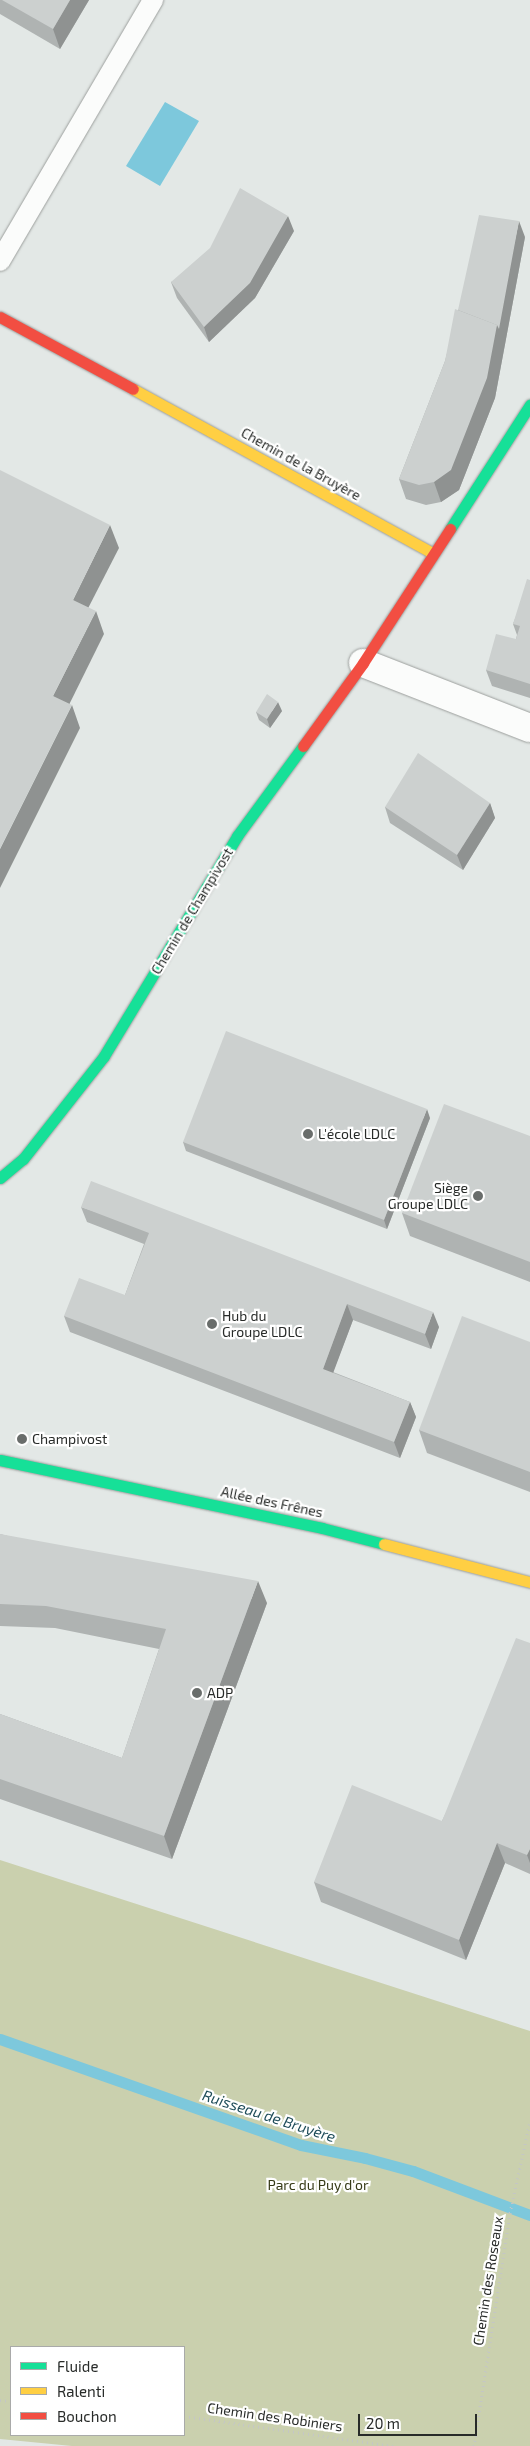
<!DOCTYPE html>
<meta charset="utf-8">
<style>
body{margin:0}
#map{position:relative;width:530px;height:2446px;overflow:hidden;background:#e3e8e6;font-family:"Exo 2",sans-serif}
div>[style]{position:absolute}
.green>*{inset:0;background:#cad0ae}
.water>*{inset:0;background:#7dc8dc}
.stream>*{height:11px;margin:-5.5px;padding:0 5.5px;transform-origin:5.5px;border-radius:5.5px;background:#7dc8dc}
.path>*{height:3px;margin-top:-1.5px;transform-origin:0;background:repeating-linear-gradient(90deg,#c4c6c5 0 1px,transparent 0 5px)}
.roads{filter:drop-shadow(0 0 1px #9c9f9d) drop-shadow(0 0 1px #9c9f9d)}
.lane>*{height:20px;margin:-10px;padding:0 10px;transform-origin:10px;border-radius:10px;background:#fbfcfb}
.street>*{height:28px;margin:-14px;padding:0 14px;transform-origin:14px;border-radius:14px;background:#fbfcfb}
.fast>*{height:11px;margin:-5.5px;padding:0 5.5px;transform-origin:5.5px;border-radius:5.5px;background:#16e098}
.slow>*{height:11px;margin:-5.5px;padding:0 5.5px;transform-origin:5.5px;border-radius:5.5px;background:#ffcf43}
.jam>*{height:11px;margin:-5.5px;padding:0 5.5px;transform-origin:5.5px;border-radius:5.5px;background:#f24e42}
.wall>*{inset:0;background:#afb3b2}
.shaded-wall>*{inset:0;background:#8f9291}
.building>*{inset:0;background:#ccd0cf}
.dots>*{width:14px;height:14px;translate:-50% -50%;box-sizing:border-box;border:2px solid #fff;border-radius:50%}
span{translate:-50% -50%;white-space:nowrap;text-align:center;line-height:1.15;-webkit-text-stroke:4.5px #fff;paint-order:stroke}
.street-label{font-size:14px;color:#282b29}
.poi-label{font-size:14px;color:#282b29}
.left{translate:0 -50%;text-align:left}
.right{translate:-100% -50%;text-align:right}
.park-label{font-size:14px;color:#363a17}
.water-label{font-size:15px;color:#1e4c59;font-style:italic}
.legend{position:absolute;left:10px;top:2346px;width:175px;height:90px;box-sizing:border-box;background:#fff;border:1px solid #a9aaa9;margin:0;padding:6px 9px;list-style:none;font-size:15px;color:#282b29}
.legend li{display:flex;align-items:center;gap:10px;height:25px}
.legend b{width:25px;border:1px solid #a9aaa9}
.scale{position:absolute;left:358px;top:2414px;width:119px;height:22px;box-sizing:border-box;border:2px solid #282b29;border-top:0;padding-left:6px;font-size:15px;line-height:18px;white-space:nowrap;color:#282b29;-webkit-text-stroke:4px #fff;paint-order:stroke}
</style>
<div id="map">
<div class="green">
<i style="clip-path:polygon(evenodd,0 1860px,530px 2031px,530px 2446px,72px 2446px,0 2439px,0 1860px,11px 2347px,184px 2347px,184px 2435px,11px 2435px,11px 2347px)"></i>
</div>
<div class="water">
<i style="clip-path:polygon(165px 102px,199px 121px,160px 186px,126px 166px)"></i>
</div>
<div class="stream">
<i style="left:0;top:2039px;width:319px;rotate:19.4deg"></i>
<i style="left:301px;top:2145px;width:65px;rotate:11.5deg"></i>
<i style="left:365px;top:2158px;width:50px;rotate:15.2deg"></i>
<i style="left:413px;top:2171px;width:125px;rotate:20.6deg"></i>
</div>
<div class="path">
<i style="left:0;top:2400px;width:11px;rotate:5deg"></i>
<i style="left:184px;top:2416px;width:211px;rotate:8.2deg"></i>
<i style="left:474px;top:2446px;width:236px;rotate:-81.2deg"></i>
<i style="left:510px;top:2213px;width:94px;rotate:-77.7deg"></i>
</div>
<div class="roads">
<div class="lane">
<i style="left:0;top:261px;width:303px;rotate:-59.6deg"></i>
</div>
<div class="street">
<i style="left:363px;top:663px;width:179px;rotate:21.3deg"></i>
</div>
<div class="fast">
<i style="left:450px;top:529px;width:148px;rotate:-57.2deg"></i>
<i style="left:0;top:1178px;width:30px;rotate:-40deg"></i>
<i style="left:23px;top:1159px;width:131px;rotate:-51.8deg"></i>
<i style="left:104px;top:1056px;width:257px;rotate:-58.8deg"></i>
<i style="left:237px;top:836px;width:112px;rotate:-53.7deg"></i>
<i style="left:0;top:1460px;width:329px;rotate:11.9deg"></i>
<i style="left:322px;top:1528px;width:64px;rotate:14.5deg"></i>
</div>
<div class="slow">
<i style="left:133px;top:389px;width:342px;rotate:28.7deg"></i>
<i style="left:384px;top:1544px;width:151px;rotate:14.6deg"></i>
</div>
<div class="jam">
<i style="left:0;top:317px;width:151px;rotate:28.4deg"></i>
<i style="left:303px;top:746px;width:102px;rotate:-54.1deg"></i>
<i style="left:363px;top:663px;width:160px;rotate:-57deg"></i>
</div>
</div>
<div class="wall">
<i style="clip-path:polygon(0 0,89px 0,60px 49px,0 14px)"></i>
<i style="clip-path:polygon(294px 231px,255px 298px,209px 342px,177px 298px,171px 282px)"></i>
<i style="clip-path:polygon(525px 237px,495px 398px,459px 490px,441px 502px,426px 505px,406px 499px,399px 479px,445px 361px,458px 310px)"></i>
<i style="clip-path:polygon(530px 580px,530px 698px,492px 686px,486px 670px,516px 639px,517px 635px,513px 624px)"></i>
<i style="clip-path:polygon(282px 711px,270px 728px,259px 720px,256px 712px)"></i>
<i style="clip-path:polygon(490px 803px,495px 818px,463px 870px,390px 823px,385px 807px)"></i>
<i style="clip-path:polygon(430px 1118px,387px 1229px,186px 1151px,183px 1142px)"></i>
<i style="clip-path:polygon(530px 1136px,530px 1282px,410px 1236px,402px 1213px)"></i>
<i style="clip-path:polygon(81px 1207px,439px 1327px,431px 1349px,353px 1320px,333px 1372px,410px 1402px,416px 1417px,400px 1458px,70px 1332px,64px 1316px,125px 1295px,144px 1244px,87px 1222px)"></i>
<i style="clip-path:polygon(530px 1342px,530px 1492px,427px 1453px,419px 1430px)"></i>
<i style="clip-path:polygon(0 1534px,267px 1603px,172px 1859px,0 1799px,0 1714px,122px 1758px,159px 1649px,55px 1628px,0 1626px)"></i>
<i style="clip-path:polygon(530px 1643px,530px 1874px,505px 1863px,466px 1960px,321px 1902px,314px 1882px,442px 1821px)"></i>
</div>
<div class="shaded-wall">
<i style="clip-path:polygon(70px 0,89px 0,60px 49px,53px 29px)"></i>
<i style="clip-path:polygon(288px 216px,294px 231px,255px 298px,209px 342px,204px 327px)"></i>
<i style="clip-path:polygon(519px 221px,525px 237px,495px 398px,459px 490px,441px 502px,434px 482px,497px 325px)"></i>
<i style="clip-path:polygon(110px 525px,119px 548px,81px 622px,73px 600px)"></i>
<i style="clip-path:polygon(96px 611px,104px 634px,62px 719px,53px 696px)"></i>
<i style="clip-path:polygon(278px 702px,282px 711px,270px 728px,267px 719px)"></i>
<i style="clip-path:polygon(72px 705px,80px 728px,0 888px,0 849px)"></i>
<i style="clip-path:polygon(490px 803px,495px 818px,463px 870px,457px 855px)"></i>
<i style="clip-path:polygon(427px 1109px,430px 1118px,387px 1229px,384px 1220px)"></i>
<i style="clip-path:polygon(347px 1304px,353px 1320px,329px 1384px,323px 1369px)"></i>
<i style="clip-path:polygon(433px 1312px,439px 1327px,431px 1349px,425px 1334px)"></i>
<i style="clip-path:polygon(410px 1402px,416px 1417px,400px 1458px,394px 1442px)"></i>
<i style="clip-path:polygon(258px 1581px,267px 1603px,172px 1859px,164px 1836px)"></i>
<i style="clip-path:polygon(497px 1843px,505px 1863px,466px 1960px,459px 1940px)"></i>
<i style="clip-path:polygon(530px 1849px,530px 1863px,527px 1855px)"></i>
</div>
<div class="building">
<i style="clip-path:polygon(2px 0,70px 0,53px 29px)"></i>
<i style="clip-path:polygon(240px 188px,288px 216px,250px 283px,204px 327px,171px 282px,210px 248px)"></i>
<i style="clip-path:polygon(479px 215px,519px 221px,499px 329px,497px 325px,458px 310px)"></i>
<i style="clip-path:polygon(455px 309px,497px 325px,487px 378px,451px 470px,434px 482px,419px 485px,399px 479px,445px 361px)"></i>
<i style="clip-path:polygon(0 470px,110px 525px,73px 600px,96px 611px,53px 696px,72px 705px,0 849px)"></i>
<i style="clip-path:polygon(527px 579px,530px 580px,530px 684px,486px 670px,496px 634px,516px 639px,520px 626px,513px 624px)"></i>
<i style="clip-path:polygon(267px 694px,278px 702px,267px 719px,256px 712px)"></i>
<i style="clip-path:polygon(418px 753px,490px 803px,457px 855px,385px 807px)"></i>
<i style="clip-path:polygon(226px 1031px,427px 1109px,384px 1220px,183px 1142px)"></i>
<i style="clip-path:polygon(444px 1104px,530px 1136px,530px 1262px,402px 1213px)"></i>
<i style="clip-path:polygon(91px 1181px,433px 1312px,425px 1334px,347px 1304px,323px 1369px,410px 1402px,394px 1442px,64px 1316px,79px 1278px,125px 1295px,149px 1233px,81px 1207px)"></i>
<i style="clip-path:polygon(462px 1316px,530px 1342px,530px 1472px,419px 1430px)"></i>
<i style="clip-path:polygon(0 1534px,258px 1581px,164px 1836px,0 1779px,0 1714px,122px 1758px,166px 1629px,46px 1606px,0 1604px)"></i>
<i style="clip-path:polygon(516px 1638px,530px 1643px,530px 1849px,527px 1855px,497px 1843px,459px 1940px,314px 1882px,352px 1785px,442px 1821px)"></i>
</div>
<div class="dots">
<i style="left:308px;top:1134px;background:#696d6b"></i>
<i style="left:478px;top:1196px;background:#696d6b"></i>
<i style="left:212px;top:1324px;background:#696d6b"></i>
<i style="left:22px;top:1439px;background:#696d6b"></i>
<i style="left:197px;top:1693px;background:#696d6b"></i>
</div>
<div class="street-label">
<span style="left:301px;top:464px;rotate:29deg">Chemin de la Bruyère</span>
<span style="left:192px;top:911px;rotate:-59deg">Chemin de Champivost</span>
<span style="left:272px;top:1502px;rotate:12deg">Allée des Frênes</span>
<span style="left:488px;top:2281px;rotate:-81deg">Chemin des Roseaux</span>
<span style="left:275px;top:2417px;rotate:8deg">Chemin des Robiniers</span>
</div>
<div class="poi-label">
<span class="left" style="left:318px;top:1134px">L'école LDLC</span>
<span class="right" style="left:468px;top:1196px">Siège<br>Groupe LDLC</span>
<span class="left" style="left:222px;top:1324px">Hub du<br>Groupe LDLC</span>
<span class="left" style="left:32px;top:1439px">Champivost</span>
<span class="left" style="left:207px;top:1693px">ADP</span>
</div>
<div class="park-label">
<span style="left:318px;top:2185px">Parc du Puy d'or</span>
</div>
<div class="water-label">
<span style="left:269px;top:2116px;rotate:18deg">Ruisseau de Bruyère</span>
</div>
<ul class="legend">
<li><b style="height:6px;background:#16e098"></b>Fluide</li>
<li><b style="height:6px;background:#ffcf43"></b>Ralenti</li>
<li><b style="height:6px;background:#f24e42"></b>Bouchon</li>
</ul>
<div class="scale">20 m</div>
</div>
